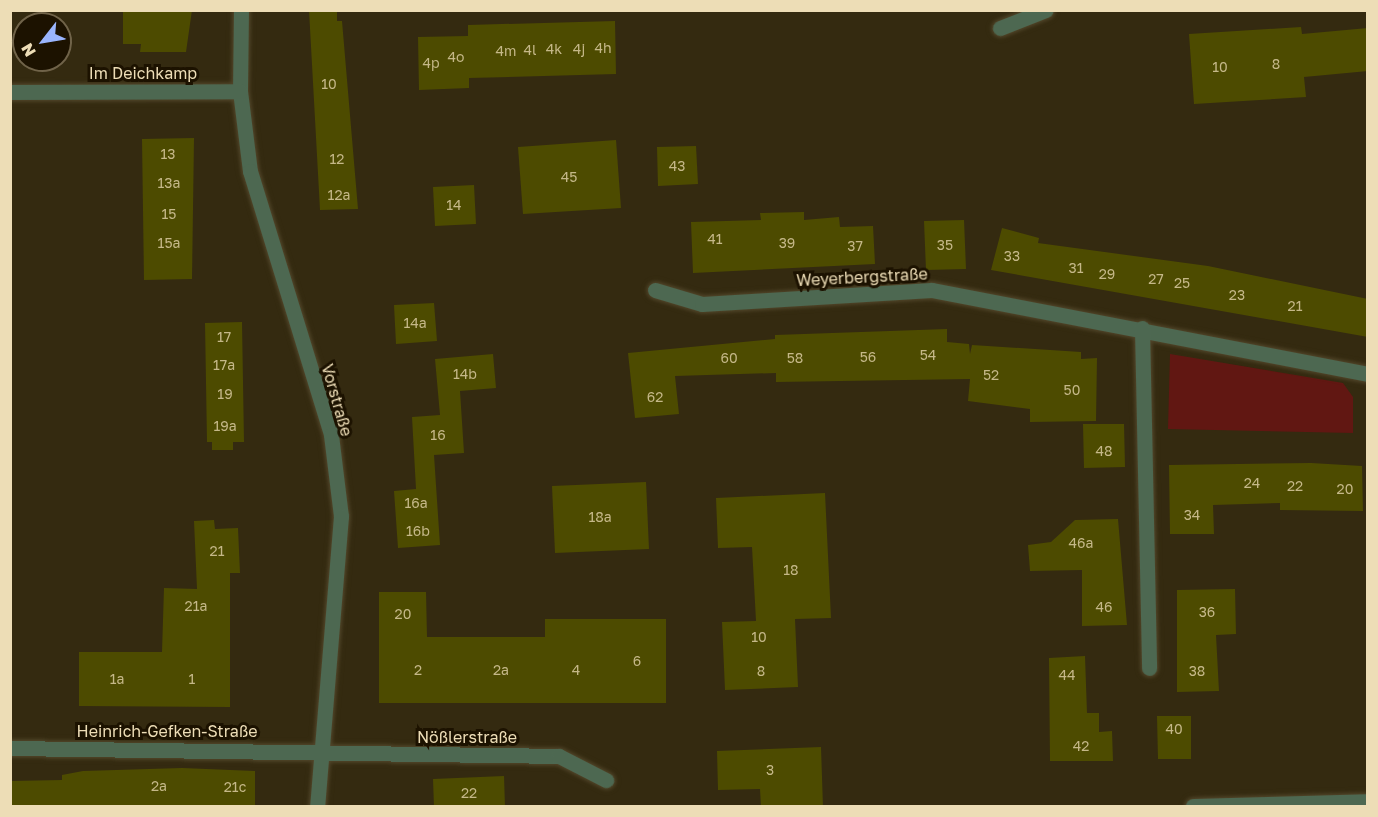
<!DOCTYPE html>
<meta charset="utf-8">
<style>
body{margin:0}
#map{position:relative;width:1378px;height:817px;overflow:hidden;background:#342a10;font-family:"Golos Text",sans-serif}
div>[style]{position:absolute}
.green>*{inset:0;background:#611712}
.building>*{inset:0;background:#4d4b00}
.roads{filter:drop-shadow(0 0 2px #52472b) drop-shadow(0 0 2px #52472b)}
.minor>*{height:15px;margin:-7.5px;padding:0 7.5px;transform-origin:7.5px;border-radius:7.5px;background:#4d6851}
span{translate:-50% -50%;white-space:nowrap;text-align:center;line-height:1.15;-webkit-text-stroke:6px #1c1200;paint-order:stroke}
.number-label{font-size:14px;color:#c5b888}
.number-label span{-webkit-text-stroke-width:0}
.street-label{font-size:16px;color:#edddb6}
.frame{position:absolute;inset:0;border:12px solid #edddb6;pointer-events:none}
.north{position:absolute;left:12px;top:12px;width:60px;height:60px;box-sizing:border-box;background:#1c1200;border:2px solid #706349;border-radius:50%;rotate:239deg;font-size:16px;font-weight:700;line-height:24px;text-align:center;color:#edddb6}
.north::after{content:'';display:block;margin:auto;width:21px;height:27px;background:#9ab5fd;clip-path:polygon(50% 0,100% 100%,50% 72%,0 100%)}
</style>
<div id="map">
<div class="green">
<i style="clip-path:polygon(1170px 354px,1343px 383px,1353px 397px,1353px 433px,1168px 429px)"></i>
</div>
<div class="building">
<i style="clip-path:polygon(123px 10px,192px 10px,186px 52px,140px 52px,141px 44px,123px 44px)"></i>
<i style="clip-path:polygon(309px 10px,337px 10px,337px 21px,342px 21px,358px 209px,320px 210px)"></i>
<i style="clip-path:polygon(615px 21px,616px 74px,469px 78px,469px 88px,419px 90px,418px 37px,468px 36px,468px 25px)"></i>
<i style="clip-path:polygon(1301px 27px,1302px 34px,1368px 28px,1368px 71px,1304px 77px,1306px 97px,1194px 104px,1189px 34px)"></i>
<i style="clip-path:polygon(194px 138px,192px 279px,144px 280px,142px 139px)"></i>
<i style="clip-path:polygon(616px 140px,621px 208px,523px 214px,518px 147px)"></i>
<i style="clip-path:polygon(696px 146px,698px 184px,658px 186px,657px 147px)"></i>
<i style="clip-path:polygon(474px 185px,476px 224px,435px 226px,433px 187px)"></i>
<i style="clip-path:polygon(804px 212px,804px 220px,839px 217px,840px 227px,873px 226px,875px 264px,693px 273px,691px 222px,761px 220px,760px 213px)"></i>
<i style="clip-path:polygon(964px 220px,966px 269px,926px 270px,924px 221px)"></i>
<i style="clip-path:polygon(1002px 228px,1039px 238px,1038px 243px,1208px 266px,1368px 299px,1368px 337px,991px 270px)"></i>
<i style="clip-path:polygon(434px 303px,437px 341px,396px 344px,394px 305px)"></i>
<i style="clip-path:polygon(242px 322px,244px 442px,233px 442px,233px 450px,212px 450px,212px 442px,207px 442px,205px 323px)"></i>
<i style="clip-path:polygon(947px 329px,947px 342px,969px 344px,970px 354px,972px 345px,1081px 352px,1081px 359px,1097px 358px,1096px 421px,1030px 422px,1030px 409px,968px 401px,970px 379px,776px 382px,776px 373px,675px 376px,679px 414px,635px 418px,628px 353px,775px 339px,775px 335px)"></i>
<i style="clip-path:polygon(493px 354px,496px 388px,460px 391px,464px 453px,434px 455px,440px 545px,398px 548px,394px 491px,416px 489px,412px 417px,440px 415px,435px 359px)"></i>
<i style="clip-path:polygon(1083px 424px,1124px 424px,1125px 467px,1084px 468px)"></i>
<i style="clip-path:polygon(1311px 463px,1362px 466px,1363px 511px,1280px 510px,1280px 503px,1213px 505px,1214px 534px,1170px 534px,1169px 465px)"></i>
<i style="clip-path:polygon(646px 482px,649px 549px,555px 553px,552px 486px)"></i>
<i style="clip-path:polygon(825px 493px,831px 618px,795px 619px,798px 687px,725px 690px,722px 622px,756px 621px,752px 547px,718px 548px,716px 498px)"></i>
<i style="clip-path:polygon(1118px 519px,1127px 625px,1082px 626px,1082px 570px,1030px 571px,1028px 545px,1051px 542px,1075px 520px)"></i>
<i style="clip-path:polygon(214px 520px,215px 529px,238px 528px,240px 573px,230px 573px,230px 707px,79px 706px,79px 652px,162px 652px,164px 588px,197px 589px,194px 521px)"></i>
<i style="clip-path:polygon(1235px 589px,1236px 634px,1216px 635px,1219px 691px,1177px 692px,1177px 590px)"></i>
<i style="clip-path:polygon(379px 592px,426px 592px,427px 637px,545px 637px,545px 619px,666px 619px,666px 703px,379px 703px)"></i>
<i style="clip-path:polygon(1085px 656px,1087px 713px,1099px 713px,1099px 732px,1112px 731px,1113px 761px,1050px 761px,1049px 658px)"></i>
<i style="clip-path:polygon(1157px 716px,1191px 716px,1191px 759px,1158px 759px)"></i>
<i style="clip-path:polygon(821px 747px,823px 807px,761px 807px,760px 789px,718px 790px,717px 751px)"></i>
<i style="clip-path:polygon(182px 768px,255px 771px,255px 807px,10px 807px,10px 781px,62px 780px,62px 775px,83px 771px)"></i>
<i style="clip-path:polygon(504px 776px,505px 807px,434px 807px,433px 779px)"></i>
</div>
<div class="roads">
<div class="minor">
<i style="left:241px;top:10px;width:81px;rotate:90.7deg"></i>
<i style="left:240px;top:91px;width:81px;rotate:82.9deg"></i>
<i style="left:250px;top:171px;width:276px;rotate:72.9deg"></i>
<i style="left:331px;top:435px;width:82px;rotate:83deg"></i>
<i style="left:341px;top:516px;width:291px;rotate:94.7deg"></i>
<i style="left:1000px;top:28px;width:49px;rotate:-21.4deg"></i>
<i style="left:10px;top:92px;width:230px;rotate:-0.2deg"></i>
<i style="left:655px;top:290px;width:49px;rotate:16.6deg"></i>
<i style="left:702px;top:304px;width:230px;rotate:-3.5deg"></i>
<i style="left:932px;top:290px;width:444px;rotate:10.9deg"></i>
<i style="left:1142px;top:328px;width:340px;rotate:88.8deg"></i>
<i style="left:10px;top:748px;width:549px;rotate:0.83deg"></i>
<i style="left:559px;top:756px;width:53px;rotate:27.1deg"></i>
<i style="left:1193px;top:806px;width:175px;rotate:-1.6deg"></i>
</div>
</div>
<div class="number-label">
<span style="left:603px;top:48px">4h</span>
<span style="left:554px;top:49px">4k</span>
<span style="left:579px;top:49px">4j</span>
<span style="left:530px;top:50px">4l</span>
<span style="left:506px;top:51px">4m</span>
<span style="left:456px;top:57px">4o</span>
<span style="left:431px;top:63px">4p</span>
<span style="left:1276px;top:64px">8</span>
<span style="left:1220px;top:67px">10</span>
<span style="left:329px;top:84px">10</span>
<span style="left:168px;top:154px">13</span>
<span style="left:337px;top:159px">12</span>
<span style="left:677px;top:166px">43</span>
<span style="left:569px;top:177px">45</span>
<span style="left:169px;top:183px">13a</span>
<span style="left:339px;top:195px">12a</span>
<span style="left:454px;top:205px">14</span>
<span style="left:169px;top:214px">15</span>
<span style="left:715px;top:239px">41</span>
<span style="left:169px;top:243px">15a</span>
<span style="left:787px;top:243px">39</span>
<span style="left:945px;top:245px">35</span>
<span style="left:855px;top:246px">37</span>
<span style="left:1012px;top:256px">33</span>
<span style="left:1076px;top:268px">31</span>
<span style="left:1107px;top:274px">29</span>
<span style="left:1156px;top:279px">27</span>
<span style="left:1182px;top:283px">25</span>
<span style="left:1237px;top:295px">23</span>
<span style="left:1295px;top:306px">21</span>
<span style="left:415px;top:323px">14a</span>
<span style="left:224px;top:337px">17</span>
<span style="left:928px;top:355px">54</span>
<span style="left:868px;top:357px">56</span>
<span style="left:729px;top:358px">60</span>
<span style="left:795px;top:358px">58</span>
<span style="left:224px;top:365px">17a</span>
<span style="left:465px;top:374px">14b</span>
<span style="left:991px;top:375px">52</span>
<span style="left:1072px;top:390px">50</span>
<span style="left:225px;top:394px">19</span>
<span style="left:655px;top:397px">62</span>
<span style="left:225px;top:426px">19a</span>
<span style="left:438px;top:435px">16</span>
<span style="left:1104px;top:451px">48</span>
<span style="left:1252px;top:483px">24</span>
<span style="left:1295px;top:486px">22</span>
<span style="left:1345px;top:489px">20</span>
<span style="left:416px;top:503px">16a</span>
<span style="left:1192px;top:515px">34</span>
<span style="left:600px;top:517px">18a</span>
<span style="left:418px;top:531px">16b</span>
<span style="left:1081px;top:543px">46a</span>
<span style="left:217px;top:551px">21</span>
<span style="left:791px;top:570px">18</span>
<span style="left:196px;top:606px">21a</span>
<span style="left:1104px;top:607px">46</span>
<span style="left:1207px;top:612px">36</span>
<span style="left:403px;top:614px">20</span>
<span style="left:759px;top:637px">10</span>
<span style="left:637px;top:661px">6</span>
<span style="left:418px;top:670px">2</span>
<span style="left:501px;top:670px">2a</span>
<span style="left:576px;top:670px">4</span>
<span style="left:761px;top:671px">8</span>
<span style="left:1197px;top:671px">38</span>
<span style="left:1067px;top:675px">44</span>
<span style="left:117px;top:679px">1a</span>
<span style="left:192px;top:679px">1</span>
<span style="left:1174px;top:729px">40</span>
<span style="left:1081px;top:746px">42</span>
<span style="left:770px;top:770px">3</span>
<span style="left:159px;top:786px">2a</span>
<span style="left:235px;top:787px">21c</span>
<span style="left:469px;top:793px">22</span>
</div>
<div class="street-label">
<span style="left:143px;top:73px">Im Deichkamp</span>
<span style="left:862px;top:277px;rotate:-3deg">Weyerbergstraße</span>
<span style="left:337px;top:400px;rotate:74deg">Vorstraße</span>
<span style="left:167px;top:731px">Heinrich-Gefken-Straße</span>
<span style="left:467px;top:737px">Nößlerstraße</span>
</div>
<div class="frame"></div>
<div class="north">N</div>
</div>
